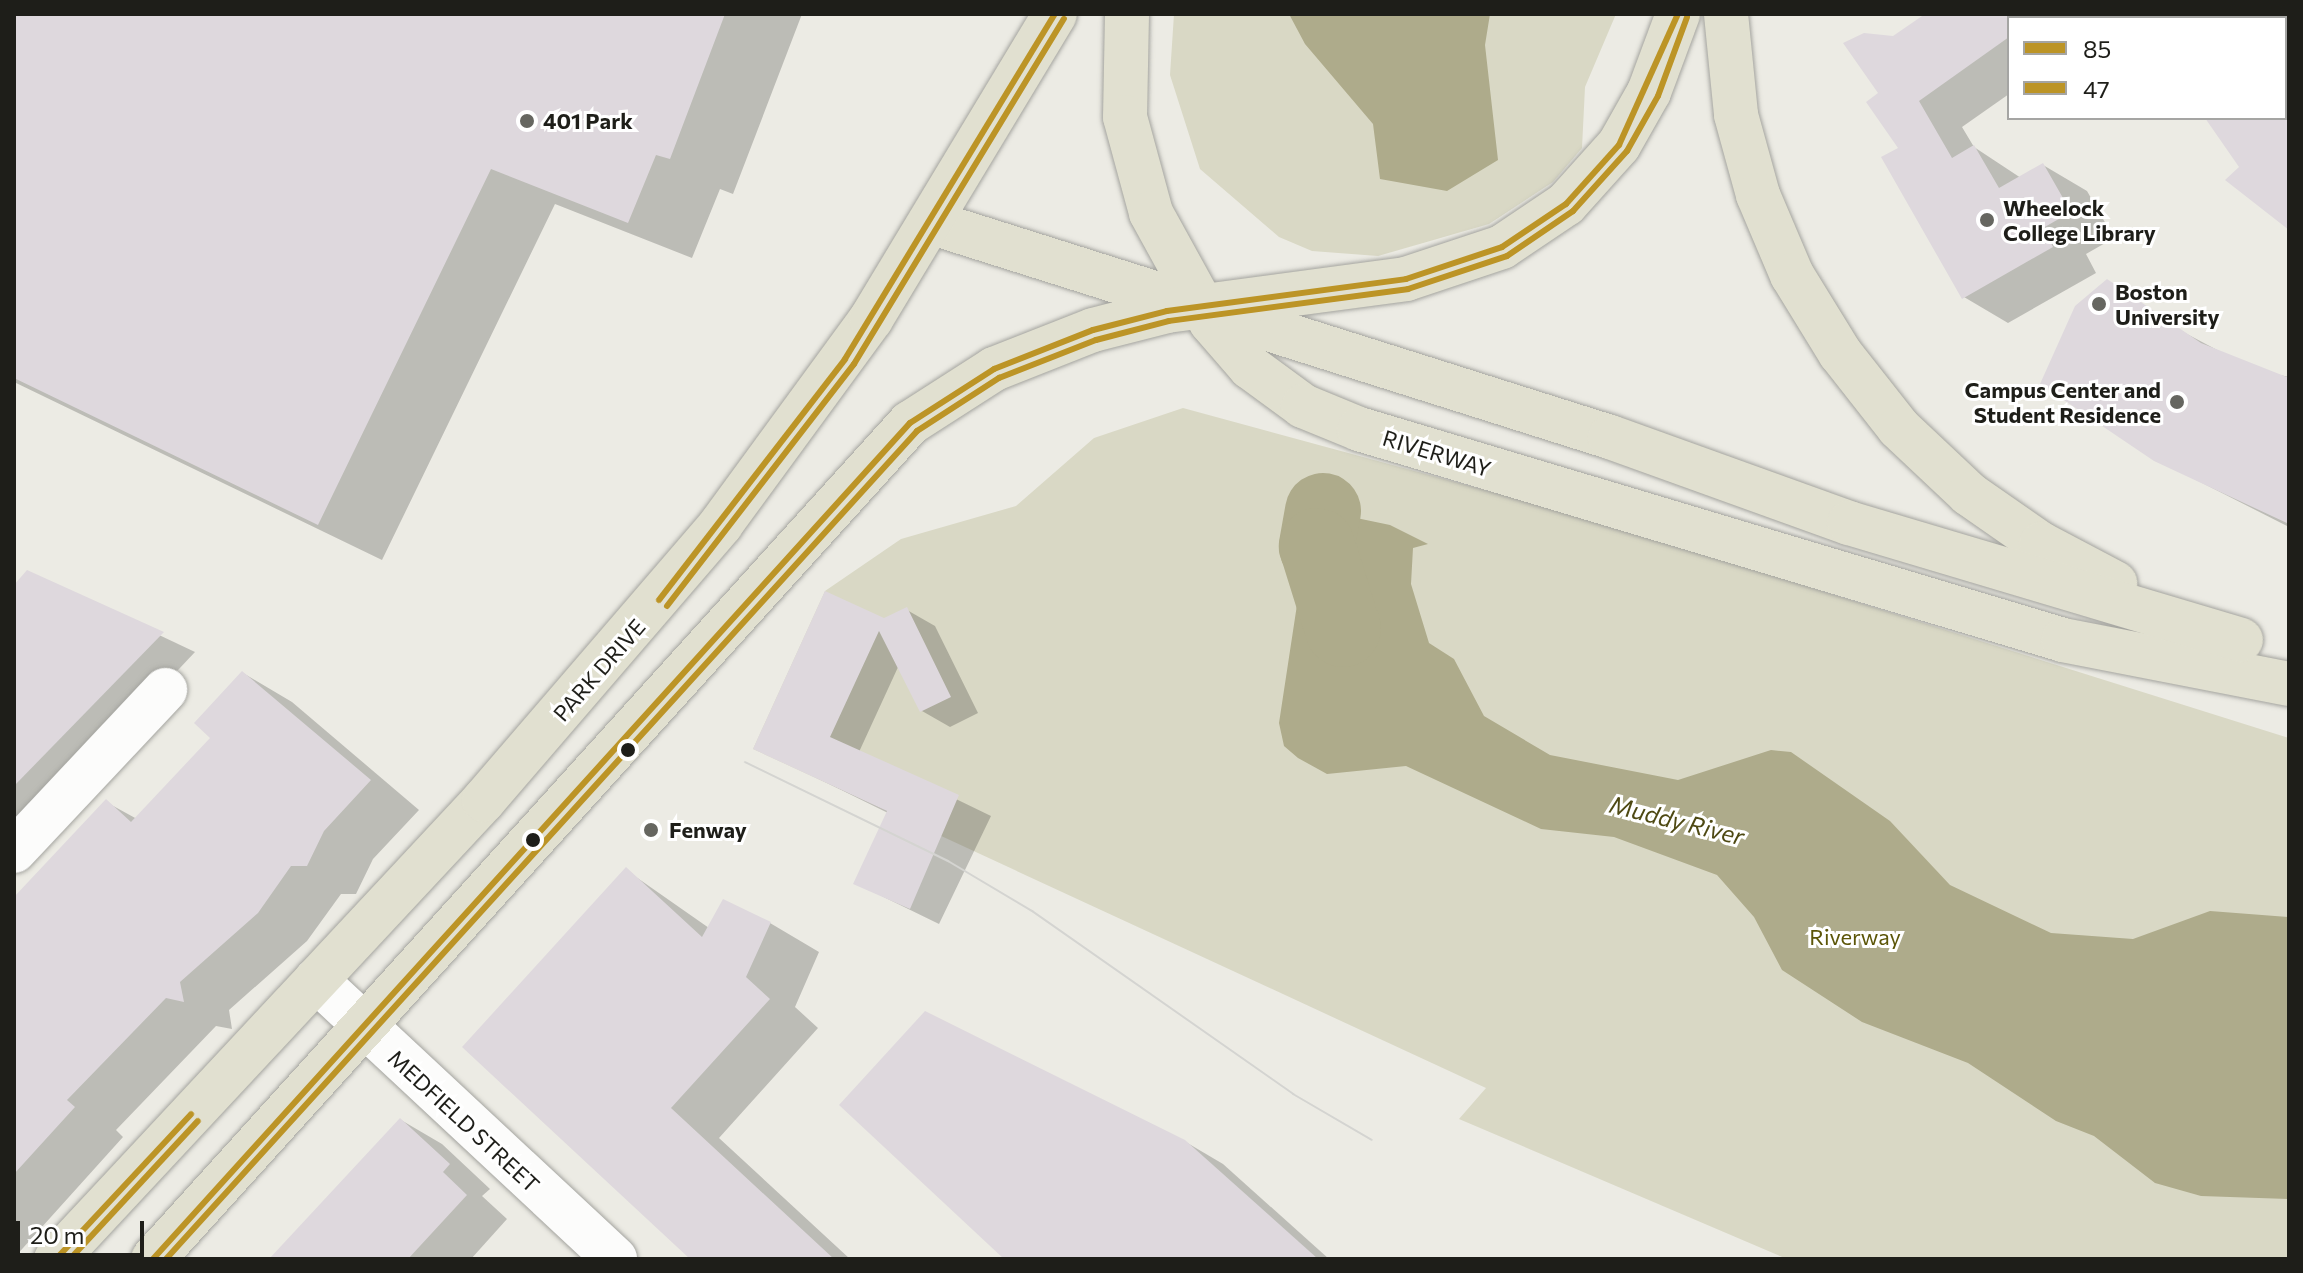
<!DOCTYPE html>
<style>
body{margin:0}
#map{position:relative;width:2303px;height:1273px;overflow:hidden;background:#ecebe4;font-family:Commissioner,sans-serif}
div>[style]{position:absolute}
.green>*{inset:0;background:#d9d8c5}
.water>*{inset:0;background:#aeab8b}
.shadow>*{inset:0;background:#0003}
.river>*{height:76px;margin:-38px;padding:0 38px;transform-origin:38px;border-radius:38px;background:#aeab8b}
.building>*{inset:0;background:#ded8dd}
.roads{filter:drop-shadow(0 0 2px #a4a49f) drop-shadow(0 0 2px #a4a49f)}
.minor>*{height:44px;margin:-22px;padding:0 22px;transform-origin:22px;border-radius:22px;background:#fcfcfb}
.highway>*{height:44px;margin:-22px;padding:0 22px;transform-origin:22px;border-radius:22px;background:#e1e0d0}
.tram>*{height:2px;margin:-1px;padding:0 1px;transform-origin:1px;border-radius:1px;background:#d4d4d1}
.bus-1>*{height:6px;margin:-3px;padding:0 3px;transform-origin:3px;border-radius:3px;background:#bc9426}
.bus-2>*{height:6px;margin:-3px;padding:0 3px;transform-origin:3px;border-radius:3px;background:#bc9426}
.dots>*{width:22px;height:22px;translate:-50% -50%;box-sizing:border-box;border:4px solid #fff;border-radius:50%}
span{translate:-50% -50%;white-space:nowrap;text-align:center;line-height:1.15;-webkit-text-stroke:6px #fff;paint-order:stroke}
.poi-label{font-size:22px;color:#1e1e19;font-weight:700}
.left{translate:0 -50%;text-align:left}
.right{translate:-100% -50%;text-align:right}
.street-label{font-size:22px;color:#1e1e19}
.park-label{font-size:22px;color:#5c5608}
.water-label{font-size:24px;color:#4e4913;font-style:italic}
.frame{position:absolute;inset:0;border:16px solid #1e1e19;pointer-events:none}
.legend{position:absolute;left:2007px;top:16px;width:280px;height:104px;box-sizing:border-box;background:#fff;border:2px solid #a5a5a3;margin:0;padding:10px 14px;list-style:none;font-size:24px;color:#1e1e19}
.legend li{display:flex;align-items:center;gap:16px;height:40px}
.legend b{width:40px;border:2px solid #a5a5a3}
.scale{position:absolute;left:16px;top:1221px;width:128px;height:36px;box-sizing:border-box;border:4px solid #1e1e19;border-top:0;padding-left:10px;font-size:24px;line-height:28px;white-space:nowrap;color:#1e1e19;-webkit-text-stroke:6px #fff;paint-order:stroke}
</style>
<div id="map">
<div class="green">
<i style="clip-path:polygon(1174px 14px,1616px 14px,1585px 87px,1582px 148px,1553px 182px,1489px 224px,1378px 256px,1312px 251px,1279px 237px,1200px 169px,1170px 75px)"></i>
<i style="clip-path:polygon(1183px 408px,1602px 522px,2289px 738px,2289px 1259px,1787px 1259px,1459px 1119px,1486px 1088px,753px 749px,825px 591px,901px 539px,1016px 506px,1094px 438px)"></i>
</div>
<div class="water">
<i style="clip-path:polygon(1289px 14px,1490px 14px,1485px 45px,1498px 160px,1447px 191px,1380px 179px,1373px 124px,1305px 44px)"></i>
<i style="clip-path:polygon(1342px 515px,1390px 525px,1428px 544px,1413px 548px,1411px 584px,1429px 643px,1454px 659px,1484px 716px,1550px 755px,1678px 780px,1771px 750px,1791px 752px,1890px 821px,1950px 885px,2051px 933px,2133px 939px,2210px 911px,2289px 917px,2289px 1199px,2201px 1196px,2155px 1183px,2094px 1136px,2056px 1121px,1968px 1063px,1862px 1022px,1782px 970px,1754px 917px,1717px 875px,1614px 837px,1541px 829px,1406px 766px,1327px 774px,1298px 758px,1284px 746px,1279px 723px,1307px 539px)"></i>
</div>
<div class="shadow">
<i style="clip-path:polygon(14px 14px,802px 14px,733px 194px,720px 189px,692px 258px,555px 204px,382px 560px,14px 382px)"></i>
<i style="clip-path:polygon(1928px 14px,2121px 14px,2009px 18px,2009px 94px,1962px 127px,1974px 147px,2021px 178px,2043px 165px,2087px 191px,2114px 238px,2086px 254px,2096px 273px,2008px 323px,1964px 297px,1901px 148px,1894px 38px)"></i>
<i style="clip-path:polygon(2285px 89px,2289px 91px,2289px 227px,2221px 118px,2285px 118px)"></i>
<i style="clip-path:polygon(2107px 282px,2187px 334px,2253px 369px,2289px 377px,2289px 527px,2155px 459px)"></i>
<i style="clip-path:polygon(28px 573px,195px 652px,14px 844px,14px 588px)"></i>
<i style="clip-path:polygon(907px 610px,935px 626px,978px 713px,950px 727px,922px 711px,899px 665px,859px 752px,991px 816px,939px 924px,855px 883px,888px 813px,756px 748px,885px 621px)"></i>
<i style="clip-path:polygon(243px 673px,292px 702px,419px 810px,373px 859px,356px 894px,341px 894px,307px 941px,229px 1010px,232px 1029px,216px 1026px,116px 1130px,123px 1137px,14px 1258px,14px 903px,106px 802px,137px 819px,213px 737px)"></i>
<i style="clip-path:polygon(626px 870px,709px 928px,770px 923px,819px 952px,795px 1007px,818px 1028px,719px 1138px,850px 1259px,692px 1259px)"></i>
<i style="clip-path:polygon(401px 1120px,442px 1144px,490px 1189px,482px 1196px,507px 1219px,471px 1259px,272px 1259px)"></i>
<i style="clip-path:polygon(1184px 1141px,1223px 1164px,1329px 1259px,1007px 1259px)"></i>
</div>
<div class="river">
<i style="left:1323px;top:511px;width:36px;rotate:100deg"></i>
<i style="left:1317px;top:546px;width:87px;rotate:72.6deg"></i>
</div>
<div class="building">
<i style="clip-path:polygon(14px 14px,725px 14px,670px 159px,656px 155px,628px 223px,491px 169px,318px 525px,14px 378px)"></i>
<i style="clip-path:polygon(1925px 14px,2041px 14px,2009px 18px,2009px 37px,1919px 101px,1952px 158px,1974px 145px,1999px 188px,2043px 163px,2071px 212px,2043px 228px,2053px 247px,1962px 299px,1881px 157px,1898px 148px,1866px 102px,1878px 93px,1843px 43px,1864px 33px,1893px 36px)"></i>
<i style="clip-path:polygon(2205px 118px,2289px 118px,2289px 230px,2225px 180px,2239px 167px)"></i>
<i style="clip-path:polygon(2107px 279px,2201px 343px,2289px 378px,2289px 524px,2154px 461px,2040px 384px,2075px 306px)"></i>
<i style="clip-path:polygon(27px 570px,164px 632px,14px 786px,14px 585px)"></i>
<i style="clip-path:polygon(825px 591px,884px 618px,907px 607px,951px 697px,920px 712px,879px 631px,830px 737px,959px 795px,910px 909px,853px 884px,887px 811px,753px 749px)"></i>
<i style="clip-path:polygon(242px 671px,371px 780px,324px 831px,307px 866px,291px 866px,258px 913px,180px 982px,184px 1002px,166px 998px,67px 1100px,75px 1107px,14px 1174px,14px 897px,106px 799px,131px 822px,210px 738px,194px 723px)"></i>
<i style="clip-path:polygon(626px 867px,702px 937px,723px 899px,771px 922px,746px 977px,770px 999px,671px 1108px,834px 1259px,690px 1259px,462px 1047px)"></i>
<i style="clip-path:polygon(925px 1011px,1185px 1140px,1318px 1259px,1004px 1259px,839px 1105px)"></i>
<i style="clip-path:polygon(400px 1118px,450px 1164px,443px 1172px,467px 1195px,408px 1259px,269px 1259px)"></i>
</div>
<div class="roads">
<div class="minor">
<i style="left:14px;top:851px;width:221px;rotate:-46.8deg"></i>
<i style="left:316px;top:980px;width:409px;rotate:43deg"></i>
</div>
<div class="highway">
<i style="left:1127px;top:14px;width:103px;rotate:91.1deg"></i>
<i style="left:1125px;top:117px;width:99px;rotate:74.8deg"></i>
<i style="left:1151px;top:213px;width:124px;rotate:61.2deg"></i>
<i style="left:1211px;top:322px;width:60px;rotate:49.1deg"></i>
<i style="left:1250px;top:367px;width:66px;rotate:36.3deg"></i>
<i style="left:1303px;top:406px;width:61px;rotate:22.3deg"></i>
<i style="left:1359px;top:429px;width:735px;rotate:16.68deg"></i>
<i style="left:2063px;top:640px;width:230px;rotate:11deg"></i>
<i style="left:1726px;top:14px;width:101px;rotate:84.3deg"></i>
<i style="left:1736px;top:115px;width:83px;rotate:74.6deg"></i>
<i style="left:1758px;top:195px;width:87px;rotate:67deg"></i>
<i style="left:1792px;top:275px;width:92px;rotate:58.4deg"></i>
<i style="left:1840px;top:353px;width:95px;rotate:51.8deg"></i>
<i style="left:1899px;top:428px;width:96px;rotate:43.3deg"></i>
<i style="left:1969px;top:494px;width:88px;rotate:34.8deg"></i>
<i style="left:2041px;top:544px;width:84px;rotate:27.8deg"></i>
<i style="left:933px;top:223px;width:710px;rotate:17.54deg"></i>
<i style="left:1610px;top:437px;width:254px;rotate:19.8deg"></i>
<i style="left:1849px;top:523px;width:409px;rotate:16.6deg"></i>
<i style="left:56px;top:1259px;width:628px;rotate:-47deg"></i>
<i style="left:484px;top:800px;width:364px;rotate:-49.3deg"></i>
<i style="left:721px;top:524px;width:254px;rotate:-53.8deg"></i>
<i style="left:871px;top:319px;width:356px;rotate:-58.9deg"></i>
<i style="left:153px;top:1259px;width:1128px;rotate:-47.84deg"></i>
<i style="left:910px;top:423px;width:100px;rotate:-32.7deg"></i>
<i style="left:994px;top:369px;width:106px;rotate:-21.5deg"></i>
<i style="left:1093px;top:330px;width:76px;rotate:-14.4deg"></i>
<i style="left:1167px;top:311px;width:241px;rotate:-7.6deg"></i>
<i style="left:1406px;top:279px;width:101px;rotate:-18.4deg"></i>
<i style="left:1502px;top:247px;width:77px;rotate:-33.9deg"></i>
<i style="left:1566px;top:204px;width:79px;rotate:-48.1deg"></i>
<i style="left:1619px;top:145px;width:61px;rotate:-60.5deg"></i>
<i style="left:1649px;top:92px;width:83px;rotate:-69.6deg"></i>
</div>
</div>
<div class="tram">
<i style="left:745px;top:762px;width:226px;rotate:26deg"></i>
<i style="left:948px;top:861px;width:98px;rotate:30.8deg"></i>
<i style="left:1032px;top:911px;width:319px;rotate:35deg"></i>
<i style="left:1293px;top:1094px;width:91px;rotate:30.2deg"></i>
</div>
<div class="bus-1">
<i style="left:659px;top:600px;width:304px;rotate:-52.3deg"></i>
<i style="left:845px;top:359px;width:404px;rotate:-58.7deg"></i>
<i style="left:56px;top:1259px;width:198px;rotate:-47deg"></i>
<i style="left:153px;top:1259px;width:1128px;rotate:-47.84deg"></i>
<i style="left:910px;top:423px;width:100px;rotate:-32.7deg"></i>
<i style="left:994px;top:369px;width:106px;rotate:-21.5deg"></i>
<i style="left:1093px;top:330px;width:76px;rotate:-14.4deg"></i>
<i style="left:1167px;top:311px;width:241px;rotate:-7.6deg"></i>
<i style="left:1406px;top:279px;width:101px;rotate:-18.4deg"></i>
<i style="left:1502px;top:247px;width:77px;rotate:-33.9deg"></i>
<i style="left:1566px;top:204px;width:79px;rotate:-48.1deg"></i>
<i style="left:1619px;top:145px;width:144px;rotate:-65.8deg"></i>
</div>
<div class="bus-2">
<i style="left:667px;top:606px;width:306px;rotate:-52.3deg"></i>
<i style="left:854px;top:364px;width:404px;rotate:-58.7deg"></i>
<i style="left:70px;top:1259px;width:188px;rotate:-47.2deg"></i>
<i style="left:166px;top:1259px;width:1118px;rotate:-47.79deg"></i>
<i style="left:917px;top:431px;width:98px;rotate:-32.9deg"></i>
<i style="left:999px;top:378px;width:104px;rotate:-21.4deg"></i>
<i style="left:1096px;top:340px;width:75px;rotate:-14.6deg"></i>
<i style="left:1169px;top:321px;width:241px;rotate:-7.6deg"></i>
<i style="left:1408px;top:289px;width:104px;rotate:-18.4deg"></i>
<i style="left:1507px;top:256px;width:80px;rotate:-34.3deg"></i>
<i style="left:1573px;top:211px;width:81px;rotate:-48deg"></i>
<i style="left:1627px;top:151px;width:63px;rotate:-60.6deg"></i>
<i style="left:1658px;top:96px;width:84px;rotate:-69.8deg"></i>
</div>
<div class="dots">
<i style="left:527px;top:121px;background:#666660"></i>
<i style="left:1987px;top:220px;background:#666660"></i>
<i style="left:2099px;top:304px;background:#666660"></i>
<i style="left:2177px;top:402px;background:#666660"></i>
<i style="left:628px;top:750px;background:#1e1e19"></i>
<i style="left:651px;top:830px;background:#666660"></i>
<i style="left:533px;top:840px;background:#1e1e19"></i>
</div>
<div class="poi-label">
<span class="left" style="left:543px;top:121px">401 Park</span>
<span class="left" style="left:2003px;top:220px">Wheelock<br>College Library</span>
<span class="left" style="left:2115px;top:304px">Boston<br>University</span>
<span class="right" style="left:2161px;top:402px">Campus Center and<br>Student Residence</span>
<span class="left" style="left:669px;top:830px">Fenway</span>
</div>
<div class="street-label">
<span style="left:1437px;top:453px;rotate:17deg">RIVERWAY</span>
<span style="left:599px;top:670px;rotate:-49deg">PARK DRIVE</span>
<span style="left:464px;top:1121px;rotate:43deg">MEDFIELD STREET</span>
</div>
<div class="park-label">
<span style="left:1855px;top:937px">Riverway</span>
</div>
<div class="water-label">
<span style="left:1677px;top:820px;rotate:14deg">Muddy River</span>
</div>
<div class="frame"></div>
<ul class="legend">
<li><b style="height:10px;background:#bc9426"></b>85</li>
<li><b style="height:10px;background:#bc9426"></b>47</li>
</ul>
<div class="scale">20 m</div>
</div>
